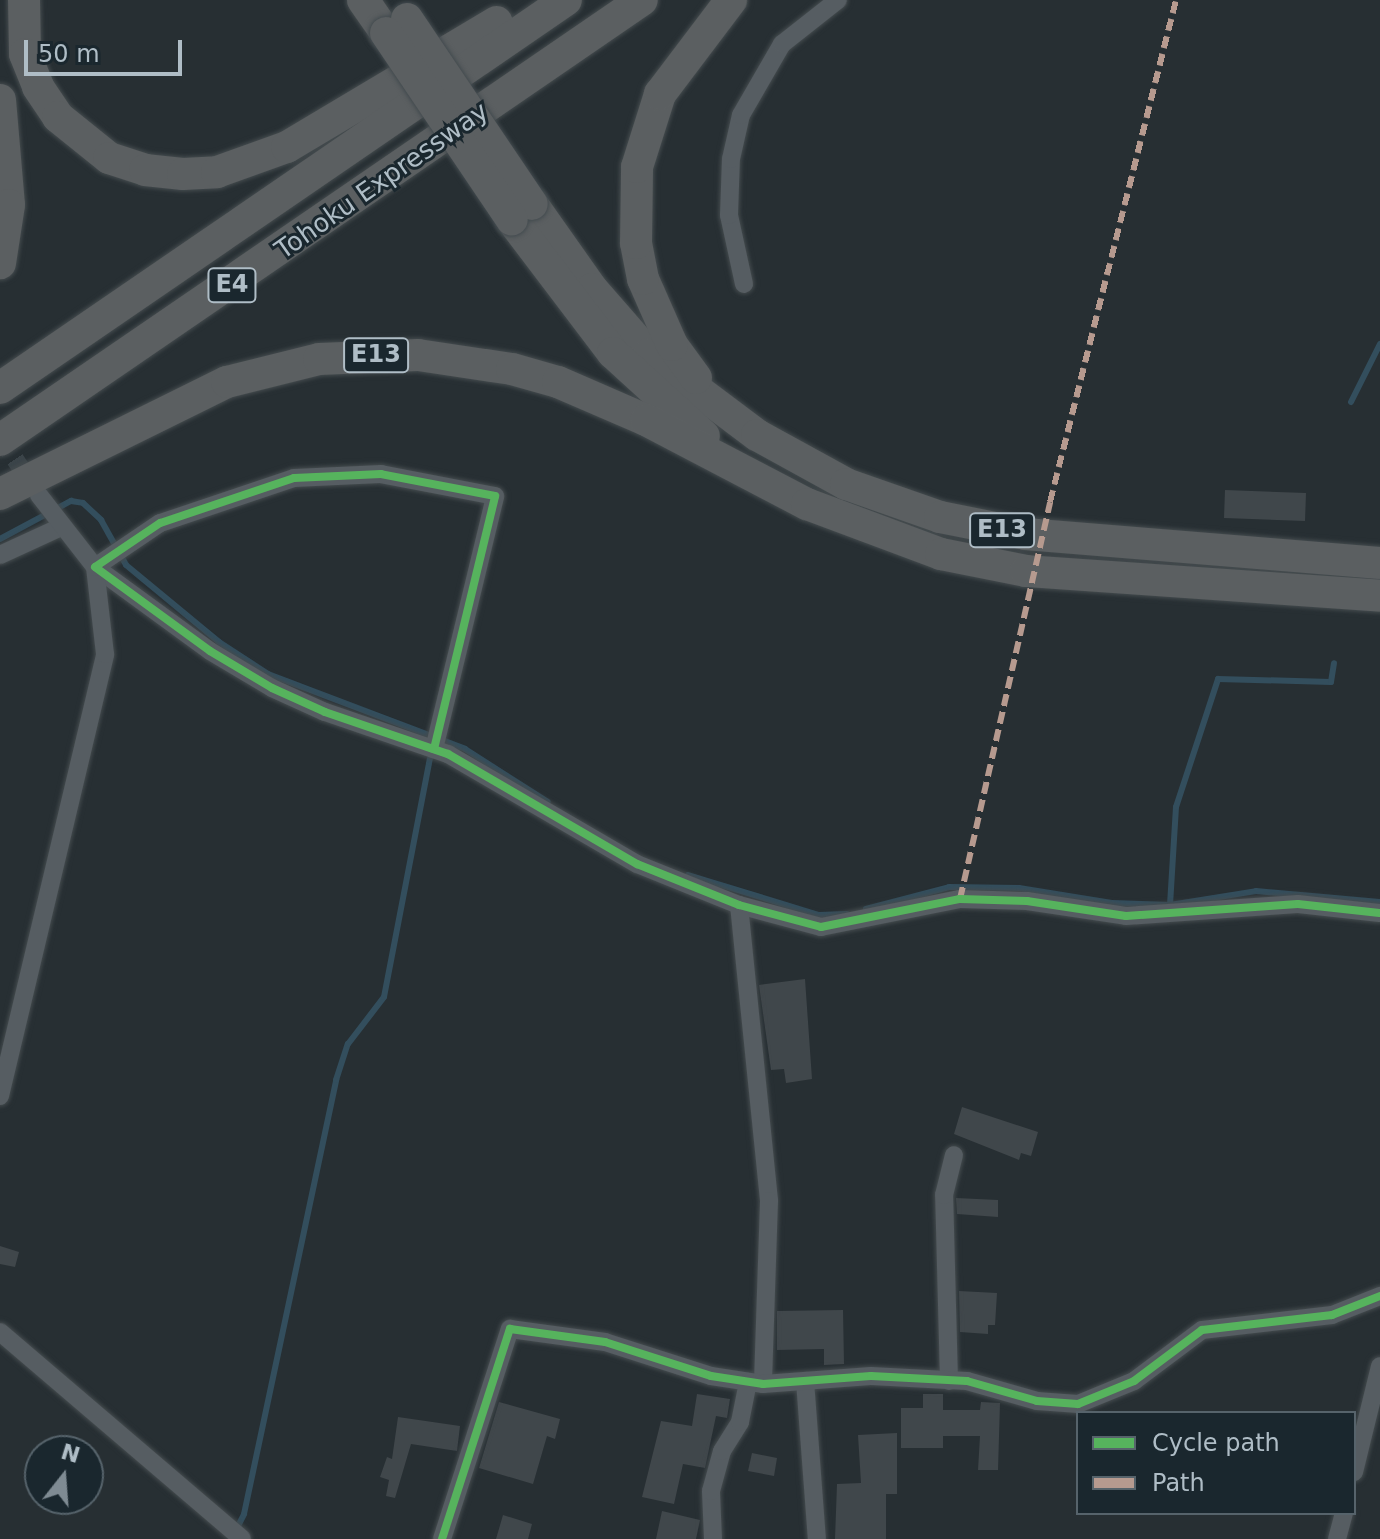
<!DOCTYPE html>
<style>
body{margin:0}
#map{position:relative;width:1380px;height:1539px;overflow:hidden;background:#272f33;font-family:"DejaVu Sans",sans-serif}
div>[style]{position:absolute}
.stream>*{height:6px;margin:-3px;padding:0 3px;transform-origin:3px;border-radius:3px;background:#334e5d}
.building>*{inset:0;background:#40474b}
.street-tunnel>*{height:18px;margin-top:-9px;transform-origin:0;background:repeating-linear-gradient(90deg,#3b4449 0 18px,transparent 0 27px)}
.roads{filter:drop-shadow(0 0 2px #444b4e) drop-shadow(0 0 2px #444b4e)}
.street>*{height:18px;margin:-9px;padding:0 9px;transform-origin:9px;border-radius:9px;background:#565d62}
.highway>*{height:32px;margin:-16px;padding:0 16px;transform-origin:16px;border-radius:16px;background:#5b5f61}
.bridges{filter:drop-shadow(0 0 2px #434b4f) drop-shadow(0 0 2px #434b4f)}
.highway-bridge>*{height:32px;margin:-16px;padding:0 16px;transform-origin:16px;border-radius:16px;background:#5b5f61}
.quiet>*{height:6px;margin-top:-3px;transform-origin:0;background:repeating-linear-gradient(90deg,#b69a8f 0 12px,transparent 0 18px)}
.cycleway>*{height:8px;margin:-4px;padding:0 4px;transform-origin:4px;border-radius:4px;background:#56b35d}
span{translate:-50% -50%;white-space:nowrap;text-align:center;line-height:1.15;-webkit-text-stroke:6px #1a272e;paint-order:stroke}
.shield-label span{padding:2px 6px;background:#1a272e;border:2px solid;border-radius:6px;-webkit-text-stroke-width:0}
.shield-label{font-size:24px;color:#afbdc6;font-weight:700}
.street-label{font-size:26px;color:#afbdc6}
.legend{position:absolute;left:1076px;top:1411px;width:280px;height:104px;box-sizing:border-box;background:#1a272e;border:2px solid #56636b;margin:0;padding:10px 14px;list-style:none;font-size:24px;color:#afbdc6}
.legend li{display:flex;align-items:center;gap:16px;height:40px}
.legend b{width:40px;border:2px solid #56636b}
.north{position:absolute;left:24px;top:1435px;width:80px;height:80px;box-sizing:border-box;background:#1a272e;border:2px solid #56636b;border-radius:50%;rotate:17deg;font-size:22px;font-weight:700;line-height:32px;text-align:center;color:#afbdc6}
.north::after{content:'';display:block;margin:auto;width:28px;height:36px;background:#7f8b93;clip-path:polygon(50% 0,100% 100%,50% 72%,0 100%)}
.scale{position:absolute;left:24px;top:40px;width:158px;height:36px;box-sizing:border-box;border:4px solid #afbdc6;border-top:0;padding-left:10px;font-size:24px;line-height:28px;white-space:nowrap;color:#afbdc6;-webkit-text-stroke:6px #1a272e;paint-order:stroke}
</style>
<div id="map">
<div class="stream">
<i style="left:1351px;top:402px;width:65px;rotate:-63.4deg"></i>
<i style="left:0;top:539px;width:81px;rotate:-28.2deg"></i>
<i style="left:71px;top:501px;width:12px;rotate:9deg"></i>
<i style="left:83px;top:503px;width:25px;rotate:43deg"></i>
<i style="left:101px;top:520px;width:51px;rotate:60.9deg"></i>
<i style="left:126px;top:565px;width:121px;rotate:39.6deg"></i>
<i style="left:219px;top:642px;width:59px;rotate:33.1deg"></i>
<i style="left:268px;top:674px;width:211px;rotate:20.8deg"></i>
<i style="left:465px;top:749px;width:98px;rotate:32.6deg"></i>
<i style="left:688px;top:875px;width:137px;rotate:17deg"></i>
<i style="left:819px;top:915px;width:28px;rotate:-2deg"></i>
<i style="left:1170px;top:905px;width:98px;rotate:-86.5deg"></i>
<i style="left:1176px;top:807px;width:135px;rotate:-71.8deg"></i>
<i style="left:1218px;top:679px;width:113px;rotate:1.5deg"></i>
<i style="left:1331px;top:682px;width:19px;rotate:-81deg"></i>
<i style="left:866px;top:909px;width:86px;rotate:-14.8deg"></i>
<i style="left:949px;top:887px;width:70px;rotate:0.8deg"></i>
<i style="left:1019px;top:888px;width:94px;rotate:9.2deg"></i>
<i style="left:1112px;top:903px;width:58px;rotate:2deg"></i>
<i style="left:1170px;top:905px;width:87px;rotate:-9.2deg"></i>
<i style="left:1256px;top:891px;width:124px;rotate:5.1deg"></i>
<i style="left:235px;top:1532px;width:20px;rotate:-63deg"></i>
<i style="left:244px;top:1514px;width:444px;rotate:-78deg"></i>
<i style="left:336px;top:1080px;width:38px;rotate:-72deg"></i>
<i style="left:348px;top:1044px;width:59px;rotate:-52.5deg"></i>
<i style="left:384px;top:997px;width:243px;rotate:-79.1deg"></i>
</div>
<div class="building">
<i style="clip-path:polygon(1225px 490px,1306px 493px,1305px 521px,1224px 518px)"></i>
<i style="clip-path:polygon(805px 979px,812px 1079px,786px 1083px,784px 1069px,771px 1070px,759px 985px)"></i>
<i style="clip-path:polygon(962px 1107px,1038px 1132px,1031px 1156px,1021px 1153px,1019px 1160px,954px 1134px)"></i>
<i style="clip-path:polygon(956px 1198px,998px 1200px,998px 1217px,957px 1214px)"></i>
<i style="clip-path:polygon(0 1246px,19px 1252px,15px 1267px,0 1264px)"></i>
<i style="clip-path:polygon(959px 1291px,997px 1293px,995px 1325px,988px 1325px,988px 1334px,960px 1332px)"></i>
<i style="clip-path:polygon(843px 1310px,844px 1364px,824px 1365px,824px 1349px,777px 1350px,777px 1311px)"></i>
<i style="clip-path:polygon(697px 1394px,730px 1399px,727px 1418px,716px 1416px,705px 1468px,683px 1464px,674px 1504px,642px 1497px,661px 1421px,692px 1426px)"></i>
<i style="clip-path:polygon(923px 1394px,943px 1394px,943px 1410px,980px 1410px,981px 1402px,1000px 1403px,998px 1470px,978px 1470px,980px 1436px,943px 1436px,943px 1448px,901px 1448px,901px 1408px,923px 1408px)"></i>
<i style="clip-path:polygon(499px 1402px,560px 1419px,555px 1439px,547px 1436px,533px 1484px,479px 1468px)"></i>
<i style="clip-path:polygon(398px 1417px,460px 1426px,457px 1451px,411px 1444px,395px 1498px,386px 1496px,389px 1480px,380px 1477px,387px 1457px,392px 1459px)"></i>
<i style="clip-path:polygon(897px 1433px,897px 1494px,886px 1494px,886px 1539px,835px 1539px,837px 1484px,861px 1483px,858px 1435px)"></i>
<i style="clip-path:polygon(752px 1453px,777px 1458px,774px 1476px,748px 1471px)"></i>
<i style="clip-path:polygon(662px 1511px,700px 1520px,696px 1539px,656px 1539px)"></i>
<i style="clip-path:polygon(503px 1515px,532px 1524px,528px 1539px,496px 1539px)"></i>
</div>
<div class="street-tunnel">
<i style="left:0;top:437px;width:59px;rotate:56deg"></i>
</div>
<div class="roads">
<div class="street">
<i style="left:744px;top:284px;width:71px;rotate:-102.3deg"></i>
<i style="left:729px;top:215px;width:56px;rotate:-88deg"></i>
<i style="left:731px;top:159px;width:45px;rotate:-77.2deg"></i>
<i style="left:741px;top:115px;width:82px;rotate:-60deg"></i>
<i style="left:782px;top:44px;width:71px;rotate:-38.2deg"></i>
<i style="left:0;top:555px;width:67px;rotate:-24.7deg"></i>
<i style="left:434px;top:749px;width:260px;rotate:-76.4deg"></i>
<i style="left:495px;top:496px;width:116px;rotate:-169.1deg"></i>
<i style="left:381px;top:474px;width:87px;rotate:177.4deg"></i>
<i style="left:294px;top:478px;width:141px;rotate:161.4deg"></i>
<i style="left:160px;top:523px;width:78px;rotate:145.9deg"></i>
<i style="left:95px;top:567px;width:142px;rotate:36.1deg"></i>
<i style="left:210px;top:651px;width:72px;rotate:30.8deg"></i>
<i style="left:272px;top:688px;width:58px;rotate:24.4deg"></i>
<i style="left:325px;top:712px;width:130px;rotate:18.9deg"></i>
<i style="left:448px;top:754px;width:219px;rotate:30.2deg"></i>
<i style="left:637px;top:864px;width:110px;rotate:21.9deg"></i>
<i style="left:739px;top:905px;width:85px;rotate:15deg"></i>
<i style="left:821px;top:927px;width:142px;rotate:-11.4deg"></i>
<i style="left:960px;top:899px;width:67px;rotate:1.7deg"></i>
<i style="left:1027px;top:901px;width:100px;rotate:8.6deg"></i>
<i style="left:1126px;top:916px;width:172px;rotate:-4deg"></i>
<i style="left:1298px;top:904px;width:82px;rotate:6.3deg"></i>
<i style="left:739px;top:905px;width:298px;rotate:84.2deg"></i>
<i style="left:769px;top:1201px;width:183px;rotate:91.9deg"></i>
<i style="left:0;top:1096px;width:454px;rotate:-76.6deg"></i>
<i style="left:105px;top:654px;width:88px;rotate:-96.6deg"></i>
<i style="left:95px;top:567px;width:91px;rotate:-127.9deg"></i>
<i style="left:0;top:1332px;width:318px;rotate:40.5deg"></i>
<i style="left:805px;top:1381px;width:158px;rotate:85.7deg"></i>
<i style="left:949px;top:1381px;width:186px;rotate:-91.5deg"></i>
<i style="left:944px;top:1195px;width:41px;rotate:-76deg"></i>
<i style="left:1354px;top:1472px;width:109px;rotate:-76.2deg"></i>
<i style="left:442px;top:1539px;width:221px;rotate:-72.1deg"></i>
<i style="left:510px;top:1329px;width:96px;rotate:7.8deg"></i>
<i style="left:605px;top:1342px;width:111px;rotate:17.8deg"></i>
<i style="left:711px;top:1376px;width:53px;rotate:8.7deg"></i>
<i style="left:763px;top:1384px;width:108px;rotate:-4.2deg"></i>
<i style="left:871px;top:1376px;width:96px;rotate:3deg"></i>
<i style="left:967px;top:1381px;width:73px;rotate:15.9deg"></i>
<i style="left:1037px;top:1401px;width:41px;rotate:4.2deg"></i>
<i style="left:1078px;top:1404px;width:61px;rotate:-22.3deg"></i>
<i style="left:1134px;top:1381px;width:85px;rotate:-36.9deg"></i>
<i style="left:1202px;top:1330px;width:131px;rotate:-6.6deg"></i>
<i style="left:1332px;top:1315px;width:52px;rotate:-21.6deg"></i>
<i style="left:713px;top:1539px;width:48px;rotate:-92.4deg"></i>
<i style="left:711px;top:1491px;width:41px;rotate:-74.6deg"></i>
<i style="left:722px;top:1451px;width:34px;rotate:-58deg"></i>
<i style="left:740px;top:1422px;width:41px;rotate:-78.7deg"></i>
<i style="left:1337px;top:1539px;width:27px;rotate:-75deg"></i>
</div>
<div class="highway">
<i style="left:24px;top:0;width:54px;rotate:88.9deg"></i>
<i style="left:25px;top:54px;width:35px;rotate:68deg"></i>
<i style="left:38px;top:87px;width:36px;rotate:56deg"></i>
<i style="left:58px;top:117px;width:65px;rotate:38.8deg"></i>
<i style="left:109px;top:158px;width:38px;rotate:18deg"></i>
<i style="left:145px;top:170px;width:38px;rotate:6deg"></i>
<i style="left:183px;top:174px;width:34px;rotate:-3deg"></i>
<i style="left:217px;top:172px;width:74px;rotate:-19.7deg"></i>
<i style="left:287px;top:147px;width:244px;rotate:-30.8deg"></i>
<i style="left:363px;top:0;width:40px;rotate:55.1deg"></i>
<i style="left:0;top:100px;width:105px;rotate:85.1deg"></i>
<i style="left:9px;top:205px;width:59px;rotate:98.8deg"></i>
<i style="left:532px;top:204px;width:104px;rotate:54.8deg"></i>
<i style="left:592px;top:289px;width:86px;rotate:48.8deg"></i>
<i style="left:649px;top:354px;width:135px;rotate:36.9deg"></i>
<i style="left:757px;top:435px;width:102px;rotate:28.8deg"></i>
<i style="left:846px;top:484px;width:100px;rotate:19.3deg"></i>
<i style="left:940px;top:517px;width:88px;rotate:11.2deg"></i>
<i style="left:1026px;top:534px;width:355px;rotate:4.7deg"></i>
<i style="left:512px;top:220px;width:167px;rotate:52.8deg"></i>
<i style="left:613px;top:353px;width:123px;rotate:42.4deg"></i>
<i style="left:696px;top:378px;width:41px;rotate:-126deg"></i>
<i style="left:672px;top:345px;width:72px;rotate:-113.7deg"></i>
<i style="left:643px;top:279px;width:37px;rotate:-101deg"></i>
<i style="left:636px;top:243px;width:76px;rotate:-89.2deg"></i>
<i style="left:637px;top:167px;width:77px;rotate:-72.5deg"></i>
<i style="left:660px;top:94px;width:118px;rotate:-52.9deg"></i>
<i style="left:0;top:388px;width:686px;rotate:-34.43deg"></i>
<i style="left:0;top:440px;width:778px;rotate:-34.43deg"></i>
<i style="left:0;top:494px;width:253px;rotate:-26.3deg"></i>
<i style="left:227px;top:382px;width:95px;rotate:-14deg"></i>
<i style="left:319px;top:359px;width:99px;rotate:-2.3deg"></i>
<i style="left:418px;top:355px;width:95px;rotate:8.5deg"></i>
<i style="left:512px;top:369px;width:48px;rotate:15.8deg"></i>
<i style="left:558px;top:382px;width:96px;rotate:23.4deg"></i>
<i style="left:646px;top:420px;width:182px;rotate:27.6deg"></i>
<i style="left:807px;top:504px;width:143px;rotate:20.5deg"></i>
<i style="left:941px;top:554px;width:87px;rotate:11.3deg"></i>
<i style="left:1026px;top:571px;width:355px;rotate:4deg"></i>
</div>
</div>
<div class="bridges">
<div class="highway-bridge">
<i style="left:407px;top:19px;width:223px;rotate:56deg"></i>
<i style="left:386px;top:33px;width:225px;rotate:56deg"></i>
</div>
</div>
<div class="quiet">
<i style="left:960px;top:899px;width:407px;rotate:-77.2deg"></i>
<i style="left:1050px;top:502px;width:518px;rotate:-75.91deg"></i>
</div>
<div class="cycleway">
<i style="left:434px;top:749px;width:260px;rotate:-76.4deg"></i>
<i style="left:495px;top:496px;width:116px;rotate:-169.1deg"></i>
<i style="left:381px;top:474px;width:87px;rotate:177.4deg"></i>
<i style="left:294px;top:478px;width:141px;rotate:161.4deg"></i>
<i style="left:160px;top:523px;width:78px;rotate:145.9deg"></i>
<i style="left:95px;top:567px;width:142px;rotate:36.1deg"></i>
<i style="left:210px;top:651px;width:72px;rotate:30.8deg"></i>
<i style="left:272px;top:688px;width:58px;rotate:24.4deg"></i>
<i style="left:325px;top:712px;width:130px;rotate:18.9deg"></i>
<i style="left:448px;top:754px;width:219px;rotate:30.2deg"></i>
<i style="left:637px;top:864px;width:110px;rotate:21.9deg"></i>
<i style="left:739px;top:905px;width:85px;rotate:15deg"></i>
<i style="left:821px;top:927px;width:142px;rotate:-11.4deg"></i>
<i style="left:960px;top:899px;width:67px;rotate:1.7deg"></i>
<i style="left:1027px;top:901px;width:100px;rotate:8.6deg"></i>
<i style="left:1126px;top:916px;width:172px;rotate:-4deg"></i>
<i style="left:1298px;top:904px;width:82px;rotate:6.3deg"></i>
<i style="left:442px;top:1539px;width:221px;rotate:-72.1deg"></i>
<i style="left:510px;top:1329px;width:96px;rotate:7.8deg"></i>
<i style="left:605px;top:1342px;width:111px;rotate:17.8deg"></i>
<i style="left:711px;top:1376px;width:53px;rotate:8.7deg"></i>
<i style="left:763px;top:1384px;width:108px;rotate:-4.2deg"></i>
<i style="left:871px;top:1376px;width:96px;rotate:3deg"></i>
<i style="left:967px;top:1381px;width:73px;rotate:15.9deg"></i>
<i style="left:1037px;top:1401px;width:41px;rotate:4.2deg"></i>
<i style="left:1078px;top:1404px;width:61px;rotate:-22.3deg"></i>
<i style="left:1134px;top:1381px;width:85px;rotate:-36.9deg"></i>
<i style="left:1202px;top:1330px;width:131px;rotate:-6.6deg"></i>
<i style="left:1332px;top:1315px;width:52px;rotate:-21.6deg"></i>
</div>
<div class="shield-label">
<span style="left:232px;top:285px">E4</span>
<span style="left:376px;top:355px">E13</span>
<span style="left:1002px;top:530px">E13</span>
</div>
<div class="street-label">
<span style="left:382px;top:181px;rotate:-35deg">Tohoku Expressway</span>
</div>
<ul class="legend">
<li><b style="height:10px;background:#56b35d"></b>Cycle path</li>
<li><b style="height:10px;background:#b69a8f"></b>Path</li>
</ul>
<div class="north">N</div>
<div class="scale">50 m</div>
</div>
